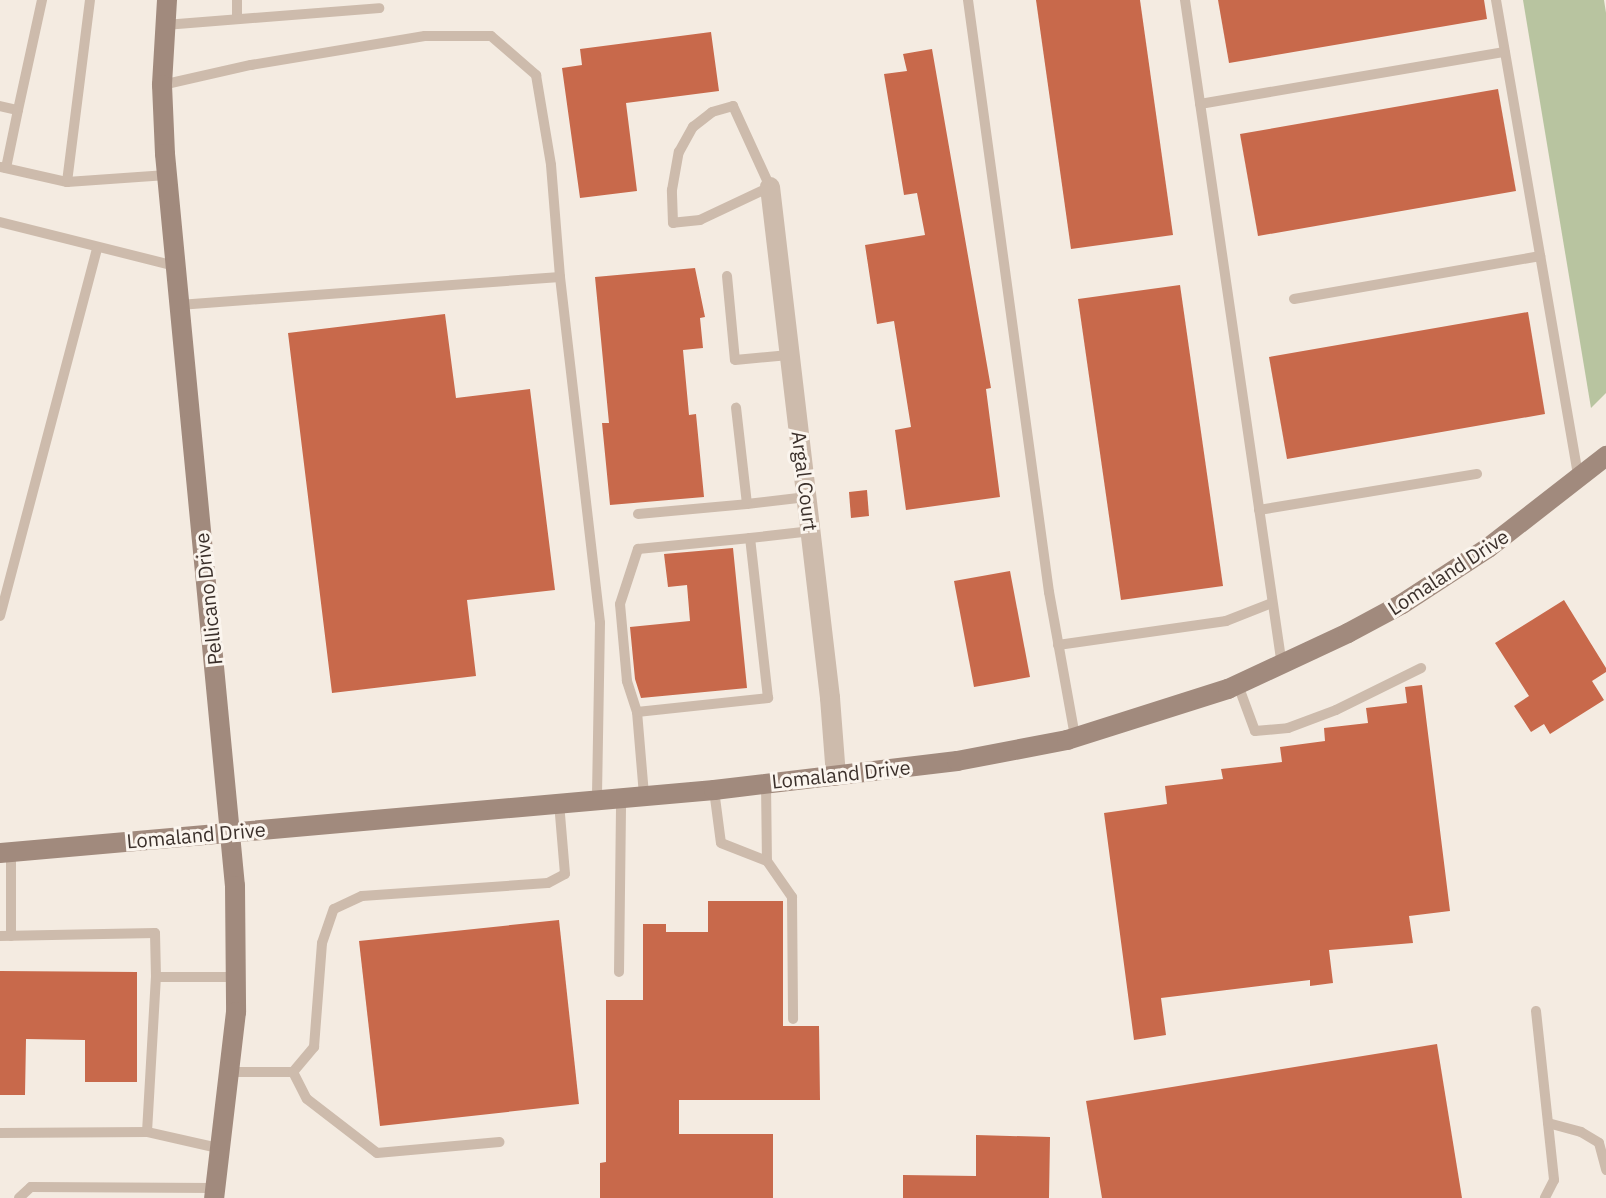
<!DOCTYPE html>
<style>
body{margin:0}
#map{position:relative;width:1606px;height:1198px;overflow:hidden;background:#f4ebe1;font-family:"IBM Plex Sans",sans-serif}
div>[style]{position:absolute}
.green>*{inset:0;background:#b8c4a0}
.building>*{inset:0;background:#c8694b}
.lane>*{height:10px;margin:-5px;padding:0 5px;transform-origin:5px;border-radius:5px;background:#cdbbac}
.street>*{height:20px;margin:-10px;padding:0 10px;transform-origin:10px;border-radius:10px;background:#cdbbac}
.secondary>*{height:20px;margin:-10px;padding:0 10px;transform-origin:10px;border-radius:10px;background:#a18a7d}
span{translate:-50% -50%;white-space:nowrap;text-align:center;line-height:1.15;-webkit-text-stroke:6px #fbf5ee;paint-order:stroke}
.street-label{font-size:20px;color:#3b302b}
</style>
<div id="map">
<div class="green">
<i style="clip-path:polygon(1523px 0,1604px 0,1606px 13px,1606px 393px,1591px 408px)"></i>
</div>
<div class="building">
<i style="clip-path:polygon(1036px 0,1140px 0,1173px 235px,1071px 249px)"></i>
<i style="clip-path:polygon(1218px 0,1484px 0,1487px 19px,1229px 63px)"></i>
<i style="clip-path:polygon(711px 32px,719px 91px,626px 103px,637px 191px,580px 198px,562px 68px,582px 65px,580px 49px)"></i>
<i style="clip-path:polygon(932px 49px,991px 388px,986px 389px,1000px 497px,906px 510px,895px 430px,911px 427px,894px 321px,877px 324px,865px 245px,925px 235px,917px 193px,904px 195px,884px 74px,907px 71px,903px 54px)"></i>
<i style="clip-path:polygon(1498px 89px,1516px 191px,1258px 236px,1240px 134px)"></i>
<i style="clip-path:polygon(695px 268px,705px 317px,700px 318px,703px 348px,683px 350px,689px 415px,696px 414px,704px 497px,610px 505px,602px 423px,609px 423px,595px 277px)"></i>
<i style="clip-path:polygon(1180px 285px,1223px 586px,1121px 600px,1078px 299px)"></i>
<i style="clip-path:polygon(1528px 312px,1545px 414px,1287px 459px,1269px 357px)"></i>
<i style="clip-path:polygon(445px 314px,456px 398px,530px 389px,555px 590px,467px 600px,476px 676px,332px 693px,288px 333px)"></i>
<i style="clip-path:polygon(867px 490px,869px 516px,851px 518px,849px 492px)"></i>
<i style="clip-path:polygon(733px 548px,747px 688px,641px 698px,635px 679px,630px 627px,690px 621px,687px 585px,668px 587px,664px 554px)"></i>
<i style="clip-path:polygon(1010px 571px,1030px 677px,974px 687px,954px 581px)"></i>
<i style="clip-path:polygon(1564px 600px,1606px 668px,1606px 672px,1592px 681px,1604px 700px,1550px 734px,1544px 724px,1531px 732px,1514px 706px,1529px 696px,1495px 643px)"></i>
<i style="clip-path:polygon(1422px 685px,1450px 911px,1409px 916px,1413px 943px,1329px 950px,1333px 983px,1310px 986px,1310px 980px,1161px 998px,1166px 1035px,1134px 1040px,1104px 813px,1167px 804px,1165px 786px,1223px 779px,1221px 769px,1282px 762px,1280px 747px,1325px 741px,1324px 728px,1368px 723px,1366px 708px,1407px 703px,1405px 687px)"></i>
<i style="clip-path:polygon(708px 901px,783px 901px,783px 1026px,819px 1026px,820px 1100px,679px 1100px,679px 1134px,773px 1134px,773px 1198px,600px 1198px,600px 1163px,606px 1162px,606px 1000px,643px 1000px,643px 924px,666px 924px,666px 932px,708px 932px)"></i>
<i style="clip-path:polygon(559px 920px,579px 1104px,380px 1126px,359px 941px)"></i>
<i style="clip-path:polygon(0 971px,137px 972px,137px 1082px,85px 1082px,85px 1040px,26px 1039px,25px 1095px,0 1095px)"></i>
<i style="clip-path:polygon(1437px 1044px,1462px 1198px,1102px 1198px,1086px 1101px)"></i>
<i style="clip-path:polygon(976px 1135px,1050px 1137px,1049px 1198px,903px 1198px,903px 1175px,976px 1176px)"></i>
</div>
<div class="lane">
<i style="left:968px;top:0;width:598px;rotate:82.21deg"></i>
<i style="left:1049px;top:592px;width:147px;rotate:79.8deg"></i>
<i style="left:1185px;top:0;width:673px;rotate:81.71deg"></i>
<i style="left:1496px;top:0;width:484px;rotate:80.2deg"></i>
<i style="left:237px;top:19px;width:19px;rotate:-90deg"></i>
<i style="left:165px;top:25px;width:215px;rotate:-4.5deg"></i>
<i style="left:162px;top:85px;width:91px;rotate:-12.7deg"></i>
<i style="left:251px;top:65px;width:176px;rotate:-9.5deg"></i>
<i style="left:425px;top:36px;width:66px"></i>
<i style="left:491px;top:36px;width:60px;rotate:40.9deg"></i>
<i style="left:536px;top:75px;width:91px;rotate:80.5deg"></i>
<i style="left:551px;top:165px;width:112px;rotate:85.4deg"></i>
<i style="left:1200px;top:104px;width:309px;rotate:-9.7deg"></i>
<i style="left:0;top:106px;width:18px;rotate:13deg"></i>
<i style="left:18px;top:110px;width:113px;rotate:-77.7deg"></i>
<i style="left:733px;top:106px;width:89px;rotate:65.4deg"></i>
<i style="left:770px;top:187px;width:77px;rotate:154.8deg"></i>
<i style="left:700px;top:220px;width:27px;rotate:174deg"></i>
<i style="left:673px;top:223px;width:33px;rotate:-92deg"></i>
<i style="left:672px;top:190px;width:39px;rotate:-80deg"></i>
<i style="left:679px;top:152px;width:29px;rotate:-61deg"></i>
<i style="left:693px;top:127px;width:24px;rotate:-38deg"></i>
<i style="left:712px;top:112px;width:22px;rotate:-16deg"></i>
<i style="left:0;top:167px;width:69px;rotate:12.6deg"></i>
<i style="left:67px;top:182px;width:100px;rotate:-4deg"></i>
<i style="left:6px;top:168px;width:59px;rotate:-78.3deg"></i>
<i style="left:67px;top:182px;width:183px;rotate:-82.8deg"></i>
<i style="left:0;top:222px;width:180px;rotate:14.1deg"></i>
<i style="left:727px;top:276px;width:84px;rotate:84.6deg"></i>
<i style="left:735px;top:360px;width:54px;rotate:-5.3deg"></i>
<i style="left:1294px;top:299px;width:250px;rotate:-9.9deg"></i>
<i style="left:179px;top:305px;width:382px;rotate:-4.2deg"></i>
<i style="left:560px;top:277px;width:348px;rotate:83.4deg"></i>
<i style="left:600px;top:623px;width:176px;rotate:91deg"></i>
<i style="left:747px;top:504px;width:60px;rotate:-6.7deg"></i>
<i style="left:1259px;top:510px;width:221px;rotate:-9.4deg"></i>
<i style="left:638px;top:514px;width:109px;rotate:-5.2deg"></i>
<i style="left:747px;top:504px;width:97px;rotate:-96.5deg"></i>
<i style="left:0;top:616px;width:380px;rotate:-75.2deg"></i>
<i style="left:1058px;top:645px;width:170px;rotate:-8.1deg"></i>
<i style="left:1226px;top:621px;width:49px;rotate:-21.4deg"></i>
<i style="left:1238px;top:685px;width:49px;rotate:69.7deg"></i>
<i style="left:1255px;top:731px;width:33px;rotate:-5deg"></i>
<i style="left:1288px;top:728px;width:51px;rotate:-20.6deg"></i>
<i style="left:1336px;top:710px;width:95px;rotate:-26.3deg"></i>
<i style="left:637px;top:712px;width:33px;rotate:-108deg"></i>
<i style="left:627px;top:681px;width:77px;rotate:-95.2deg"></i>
<i style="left:620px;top:604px;width:58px;rotate:-71.9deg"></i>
<i style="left:638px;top:549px;width:113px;rotate:-5.6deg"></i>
<i style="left:766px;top:783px;width:78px;rotate:89.3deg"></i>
<i style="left:767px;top:861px;width:44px;rotate:55.2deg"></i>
<i style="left:792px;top:897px;width:122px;rotate:89.5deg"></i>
<i style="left:714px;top:790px;width:53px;rotate:82.5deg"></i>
<i style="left:721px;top:843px;width:49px;rotate:21.4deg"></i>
<i style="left:644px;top:795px;width:83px;rotate:-94.8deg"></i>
<i style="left:637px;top:712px;width:132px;rotate:-6.1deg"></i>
<i style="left:768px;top:698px;width:161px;rotate:-96.4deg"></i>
<i style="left:750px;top:538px;width:62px;rotate:-6.4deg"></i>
<i style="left:11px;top:852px;width:84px;rotate:90deg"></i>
<i style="left:0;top:936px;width:155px;rotate:-1.1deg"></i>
<i style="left:155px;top:933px;width:44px;rotate:88.7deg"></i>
<i style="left:619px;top:972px;width:175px;rotate:-89.3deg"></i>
<i style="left:1536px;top:1011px;width:170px;rotate:83.9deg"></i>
<i style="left:1554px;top:1180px;width:20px;rotate:117deg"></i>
<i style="left:228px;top:1072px;width:65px"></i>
<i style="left:293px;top:1072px;width:33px;rotate:-50deg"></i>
<i style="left:314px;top:1047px;width:104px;rotate:-85.6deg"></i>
<i style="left:322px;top:943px;width:36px;rotate:-71deg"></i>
<i style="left:334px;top:909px;width:31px;rotate:-25deg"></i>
<i style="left:362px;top:896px;width:186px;rotate:-4deg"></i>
<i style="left:548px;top:883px;width:19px;rotate:-28deg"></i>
<i style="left:565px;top:874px;width:71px;rotate:-94.8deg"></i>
<i style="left:293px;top:1072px;width:30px;rotate:63deg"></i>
<i style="left:307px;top:1099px;width:88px;rotate:37.6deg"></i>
<i style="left:377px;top:1153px;width:123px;rotate:-5.1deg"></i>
<i style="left:1548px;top:1123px;width:34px;rotate:15deg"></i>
<i style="left:1581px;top:1132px;width:21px;rotate:31deg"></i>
<i style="left:1599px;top:1143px;width:28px;rotate:75deg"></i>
<i style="left:0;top:1133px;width:147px;rotate:-0.4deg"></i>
<i style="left:218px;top:1148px;width:73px;rotate:-167.3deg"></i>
<i style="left:147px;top:1132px;width:155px;rotate:-86.7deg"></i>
<i style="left:156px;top:977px;width:81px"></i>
<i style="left:19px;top:1198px;width:16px;rotate:-43deg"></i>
<i style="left:31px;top:1187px;width:183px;rotate:0.3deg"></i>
</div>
<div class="street">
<i style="left:770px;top:187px;width:515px;rotate:83.3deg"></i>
<i style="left:830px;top:698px;width:78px;rotate:85.6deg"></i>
</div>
<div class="secondary">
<i style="left:167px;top:0;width:85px;rotate:93.4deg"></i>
<i style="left:162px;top:85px;width:69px;rotate:87.5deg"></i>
<i style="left:165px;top:154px;width:735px;rotate:84.54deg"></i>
<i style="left:235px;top:886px;width:126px;rotate:89.5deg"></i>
<i style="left:236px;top:1012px;width:187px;rotate:96.7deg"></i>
<i style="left:0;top:853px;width:717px;rotate:-5.04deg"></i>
<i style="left:714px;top:790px;width:245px;rotate:-6.8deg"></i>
<i style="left:957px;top:761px;width:112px;rotate:-10.8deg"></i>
<i style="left:1067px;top:740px;width:169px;rotate:-17.6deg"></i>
<i style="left:1228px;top:689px;width:132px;rotate:-25deg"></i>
<i style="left:1348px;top:633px;width:61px;rotate:-28.2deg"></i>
<i style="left:1402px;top:604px;width:103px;rotate:-33.1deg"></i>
<i style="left:1488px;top:548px;width:150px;rotate:-37.9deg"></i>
</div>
<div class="street-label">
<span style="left:805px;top:481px;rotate:83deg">Argal Court</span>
<span style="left:1448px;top:572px;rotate:-33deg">Lomaland Drive</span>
<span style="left:208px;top:599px;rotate:-96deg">Pellicano Drive</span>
<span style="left:841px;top:774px;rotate:-6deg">Lomaland Drive</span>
<span style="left:196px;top:835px;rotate:-5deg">Lomaland Drive</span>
</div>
</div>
